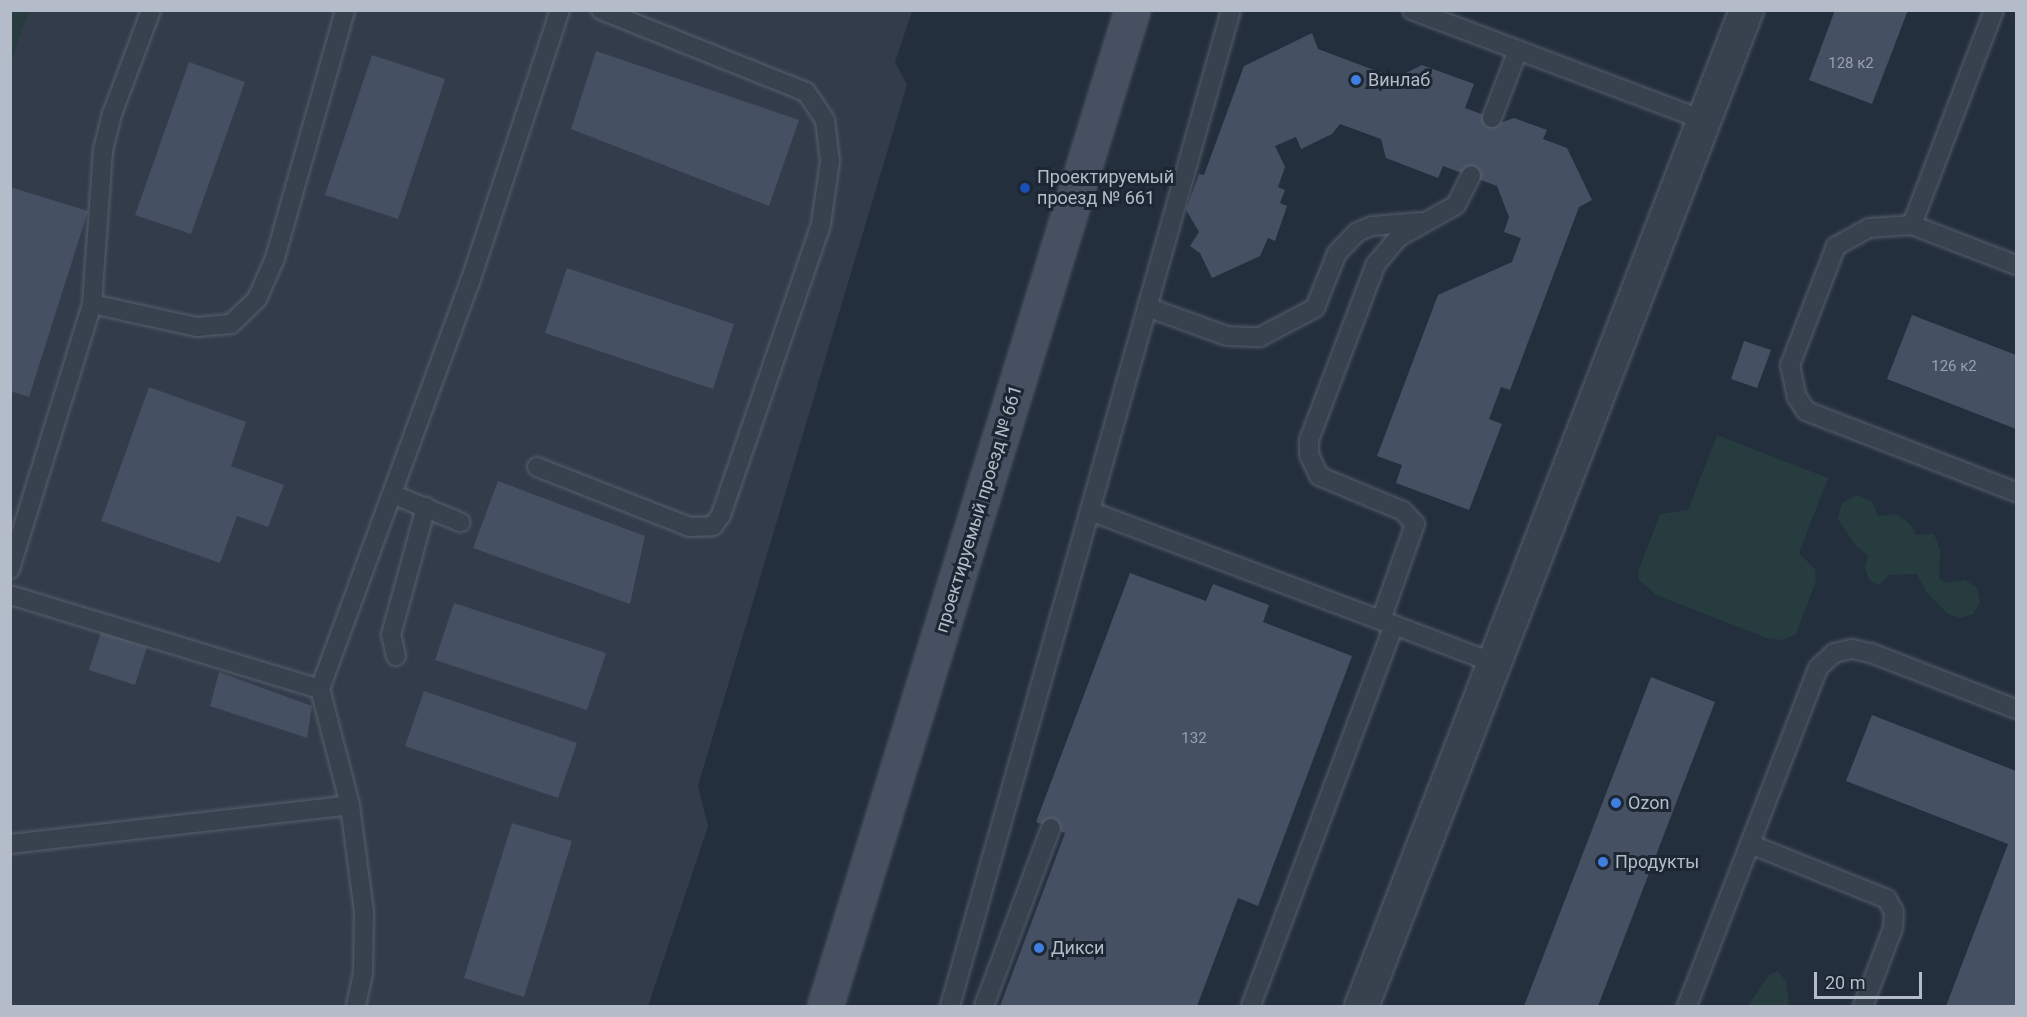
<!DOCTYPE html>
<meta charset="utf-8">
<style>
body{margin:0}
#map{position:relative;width:2027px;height:1017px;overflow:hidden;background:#242f3e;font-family:Roboto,sans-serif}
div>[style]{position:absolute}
.airport>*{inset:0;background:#323c4b}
.green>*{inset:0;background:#263c3f}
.building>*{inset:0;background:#455162}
.roads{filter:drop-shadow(0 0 2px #565f6c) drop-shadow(0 0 2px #565f6c)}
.service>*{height:18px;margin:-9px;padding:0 9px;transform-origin:9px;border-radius:9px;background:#38414e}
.minor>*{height:33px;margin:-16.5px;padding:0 16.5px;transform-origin:16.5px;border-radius:16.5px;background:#38414e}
.secondary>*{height:33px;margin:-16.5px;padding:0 16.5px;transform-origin:16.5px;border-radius:16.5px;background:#465061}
.dots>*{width:16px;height:16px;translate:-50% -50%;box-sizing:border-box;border:3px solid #1d2633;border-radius:50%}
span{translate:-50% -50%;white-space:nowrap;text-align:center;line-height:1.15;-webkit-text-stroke:6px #1d2633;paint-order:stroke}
.number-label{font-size:15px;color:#98a1af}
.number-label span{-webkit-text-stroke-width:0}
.poi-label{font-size:18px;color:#b4bcc9}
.left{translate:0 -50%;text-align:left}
.street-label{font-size:18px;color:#b4bcc9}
.frame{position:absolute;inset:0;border:12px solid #b4bcc9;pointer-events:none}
.scale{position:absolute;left:1814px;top:972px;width:108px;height:27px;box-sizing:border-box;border:3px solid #b4bcc9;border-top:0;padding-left:8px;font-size:18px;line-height:21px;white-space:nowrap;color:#b4bcc9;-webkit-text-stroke:4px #1d2633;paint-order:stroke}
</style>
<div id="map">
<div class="airport">
<i style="clip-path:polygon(10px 11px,912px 11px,895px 62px,907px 85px,698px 786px,708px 826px,648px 1006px,11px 1006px)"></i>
</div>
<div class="green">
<i style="clip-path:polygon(11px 10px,29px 11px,11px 61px,10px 11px)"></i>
<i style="clip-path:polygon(1717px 435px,1828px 478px,1799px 553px,1815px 569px,1816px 581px,1796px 634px,1783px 640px,1767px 638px,1656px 595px,1639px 580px,1638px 572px,1660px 514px,1688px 510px)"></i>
<i style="clip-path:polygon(1857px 495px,1872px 501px,1878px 516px,1896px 514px,1910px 524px,1916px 535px,1934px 534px,1940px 550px,1939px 579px,1947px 583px,1965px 580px,1977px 588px,1980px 602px,1973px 614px,1960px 618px,1947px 613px,1927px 593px,1917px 574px,1889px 575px,1879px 585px,1869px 580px,1865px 568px,1868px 555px,1855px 545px,1838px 519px,1842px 503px)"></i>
<i style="clip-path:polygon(1778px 971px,1786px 981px,1789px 1006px,1748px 1006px,1769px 975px)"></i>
</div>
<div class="building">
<i style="clip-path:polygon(1835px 10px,1908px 10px,1872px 104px,1809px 80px)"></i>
<i style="clip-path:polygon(1312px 33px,1318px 49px,1403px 81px,1406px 73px,1422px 65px,1474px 84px,1465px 108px,1503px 122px,1514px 118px,1547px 130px,1543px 139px,1567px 148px,1592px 200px,1579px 207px,1510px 390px,1501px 387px,1489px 419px,1502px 424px,1469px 510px,1396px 483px,1402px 465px,1377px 456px,1438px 295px,1512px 262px,1521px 238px,1504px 232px,1509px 217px,1497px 186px,1443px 166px,1438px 178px,1386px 158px,1381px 139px,1340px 124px,1332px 134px,1301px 149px,1296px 137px,1275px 146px,1285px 167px,1278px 187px,1285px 190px,1280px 203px,1287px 206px,1275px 241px,1268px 238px,1260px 256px,1212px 278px,1200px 253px,1190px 246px,1199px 232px,1186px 210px,1199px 174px,1204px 175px,1244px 66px)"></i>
<i style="clip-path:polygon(596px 51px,799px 120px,769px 206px,571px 129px)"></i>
<i style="clip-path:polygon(372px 55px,445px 79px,398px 219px,325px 195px)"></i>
<i style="clip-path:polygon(189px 62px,245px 82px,191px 234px,135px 215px)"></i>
<i style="clip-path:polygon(10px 187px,88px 211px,29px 397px,10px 391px)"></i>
<i style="clip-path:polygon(567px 268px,734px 324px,713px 389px,545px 333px)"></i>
<i style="clip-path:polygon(1912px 315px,2016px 355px,2016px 429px,1887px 379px)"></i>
<i style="clip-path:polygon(1744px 341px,1771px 350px,1757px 388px,1731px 379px)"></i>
<i style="clip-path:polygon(149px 387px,246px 422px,231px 466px,284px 485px,268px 527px,237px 516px,220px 563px,101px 521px)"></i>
<i style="clip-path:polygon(498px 481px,645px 536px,630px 604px,473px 548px)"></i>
<i style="clip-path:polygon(1130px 573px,1206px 601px,1213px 584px,1269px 605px,1263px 622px,1352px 656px,1258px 906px,1238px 898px,1197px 1006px,1000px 1006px,1065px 833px,1036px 822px)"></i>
<i style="clip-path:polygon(454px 603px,606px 653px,587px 710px,435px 660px)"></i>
<i style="clip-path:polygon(101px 632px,147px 647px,135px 685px,89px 670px)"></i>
<i style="clip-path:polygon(219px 672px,312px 706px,307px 738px,210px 706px)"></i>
<i style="clip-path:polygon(1651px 677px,1715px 702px,1693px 759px,1598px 1006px,1524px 1006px)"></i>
<i style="clip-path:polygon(424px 691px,577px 743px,558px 798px,405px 746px)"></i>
<i style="clip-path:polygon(1872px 715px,2016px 771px,2016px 1006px,1946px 1006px,2008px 844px,1846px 781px)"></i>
<i style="clip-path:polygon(512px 823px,572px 841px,524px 997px,464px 978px)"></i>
</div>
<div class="roads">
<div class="service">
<i style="left:1412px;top:10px;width:311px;rotate:20.7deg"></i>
<i style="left:1994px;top:10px;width:230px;rotate:110.9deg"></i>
<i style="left:1912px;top:225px;width:111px;rotate:21deg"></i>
<i style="left:1492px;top:118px;width:73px;rotate:-69.1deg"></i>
<i style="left:1912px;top:225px;width:43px;rotate:176deg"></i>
<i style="left:1869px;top:228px;width:38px;rotate:151deg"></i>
<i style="left:1836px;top:246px;width:128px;rotate:111.1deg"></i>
<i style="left:1790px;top:365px;width:33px;rotate:78deg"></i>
<i style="left:1797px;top:397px;width:17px;rotate:57deg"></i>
<i style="left:1806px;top:411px;width:225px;rotate:21.1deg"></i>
<i style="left:92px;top:304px;width:107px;rotate:12.4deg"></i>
<i style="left:197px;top:327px;width:34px;rotate:-5deg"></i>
<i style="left:231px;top:324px;width:36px;rotate:-44deg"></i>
<i style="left:257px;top:299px;width:45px;rotate:-66.3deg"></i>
<i style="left:275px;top:258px;width:258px;rotate:-74.2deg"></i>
<i style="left:1147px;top:307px;width:85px;rotate:19.9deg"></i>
<i style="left:1227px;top:336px;width:33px;rotate:2deg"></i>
<i style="left:1260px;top:337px;width:62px;rotate:-27.8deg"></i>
<i style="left:1315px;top:308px;width:59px;rotate:-68.2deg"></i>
<i style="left:1337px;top:253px;width:29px;rotate:-46deg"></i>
<i style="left:1357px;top:232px;width:16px;rotate:-22deg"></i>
<i style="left:1372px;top:226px;width:48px;rotate:-4.8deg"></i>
<i style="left:537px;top:467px;width:163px;rotate:21.5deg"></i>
<i style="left:689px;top:527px;width:24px;rotate:-2deg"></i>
<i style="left:713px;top:526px;width:14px;rotate:-54deg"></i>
<i style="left:721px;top:515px;width:308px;rotate:-71deg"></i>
<i style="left:821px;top:224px;width:64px;rotate:-81.9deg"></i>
<i style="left:830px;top:161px;width:41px;rotate:-97deg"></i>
<i style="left:825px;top:120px;width:34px;rotate:-124deg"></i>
<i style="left:806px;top:92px;width:221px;rotate:-158.2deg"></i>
<i style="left:392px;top:494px;width:74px;rotate:22.4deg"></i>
<i style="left:1090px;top:511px;width:325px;rotate:20.6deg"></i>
<i style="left:1394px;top:625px;width:407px;rotate:110.6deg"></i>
<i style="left:10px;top:569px;width:277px;rotate:-72.8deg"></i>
<i style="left:92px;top:304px;width:154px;rotate:-85.9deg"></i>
<i style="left:103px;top:150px;width:37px;rotate:-76deg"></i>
<i style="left:112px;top:114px;width:111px;rotate:-69.4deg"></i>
<i style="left:10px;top:595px;width:324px;rotate:16.9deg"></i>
<i style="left:1381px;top:620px;width:102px;rotate:-70.5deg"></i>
<i style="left:1415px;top:524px;width:18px;rotate:-133deg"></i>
<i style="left:1403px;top:511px;width:91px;rotate:-157.4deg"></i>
<i style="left:1319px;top:476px;width:23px;rotate:-115deg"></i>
<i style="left:1309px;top:455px;width:15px;rotate:-90deg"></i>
<i style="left:1309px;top:440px;width:188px;rotate:-69.2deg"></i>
<i style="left:1376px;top:264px;width:35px;rotate:-50deg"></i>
<i style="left:1399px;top:237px;width:65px;rotate:-29.3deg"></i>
<i style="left:1456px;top:205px;width:33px;rotate:-63deg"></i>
<i style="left:1394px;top:625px;width:107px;rotate:20.8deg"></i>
<i style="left:396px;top:656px;width:22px;rotate:-103deg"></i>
<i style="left:391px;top:635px;width:133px;rotate:-74.7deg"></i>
<i style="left:10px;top:844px;width:342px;rotate:-6.5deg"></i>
<i style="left:1750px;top:844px;width:148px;rotate:21.9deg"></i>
<i style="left:1887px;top:899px;width:15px;rotate:62deg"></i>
<i style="left:1894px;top:912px;width:16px;rotate:94deg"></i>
<i style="left:1893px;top:928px;width:84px;rotate:111deg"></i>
<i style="left:356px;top:1006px;width:34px;rotate:-78deg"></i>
<i style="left:363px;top:973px;width:61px;rotate:-89.1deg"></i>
<i style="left:364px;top:912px;width:108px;rotate:-97.5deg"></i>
<i style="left:350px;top:805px;width:120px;rotate:-104.5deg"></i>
<i style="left:320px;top:689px;width:434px;rotate:-69.8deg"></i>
<i style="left:470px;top:282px;width:287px;rotate:-71.7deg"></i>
<i style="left:950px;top:1006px;width:1035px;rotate:-74.24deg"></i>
<i style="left:984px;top:1006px;width:190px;rotate:-69.4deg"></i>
<i style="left:1687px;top:1006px;width:362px;rotate:-68.8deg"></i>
<i style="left:1818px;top:668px;width:22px;rotate:-43deg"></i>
<i style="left:1834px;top:653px;width:18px;rotate:-13deg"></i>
<i style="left:1852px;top:649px;width:19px;rotate:12deg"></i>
<i style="left:1871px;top:653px;width:155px;rotate:21.1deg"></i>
</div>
<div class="minor">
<i style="left:1361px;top:1006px;width:1068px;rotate:-68.87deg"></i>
</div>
<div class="secondary">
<i style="left:825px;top:1006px;width:1042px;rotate:-72.87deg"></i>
</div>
</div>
<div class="dots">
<i style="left:1356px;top:80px;background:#3f7fe0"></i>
<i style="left:1025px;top:188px;background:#1a4fb4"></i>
<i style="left:1616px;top:803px;background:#3f7fe0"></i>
<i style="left:1603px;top:862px;background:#3f7fe0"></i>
<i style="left:1039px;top:948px;background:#3f7fe0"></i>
</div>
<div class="number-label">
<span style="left:1851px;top:64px">128 к2</span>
<span style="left:1954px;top:367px">126 к2</span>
<span style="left:1194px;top:739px">132</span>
</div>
<div class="poi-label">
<span class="left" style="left:1368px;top:80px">Винлаб</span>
<span class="left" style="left:1037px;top:188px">Проектируемый<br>проезд № 661</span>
<span class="left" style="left:1628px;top:803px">Ozon</span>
<span class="left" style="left:1615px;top:862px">Продукты</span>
<span class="left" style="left:1051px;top:948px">Дикси</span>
</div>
<div class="street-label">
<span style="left:979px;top:509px;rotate:-73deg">проектируемый проезд № 661</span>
</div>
<div class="frame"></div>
<div class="scale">20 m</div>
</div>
